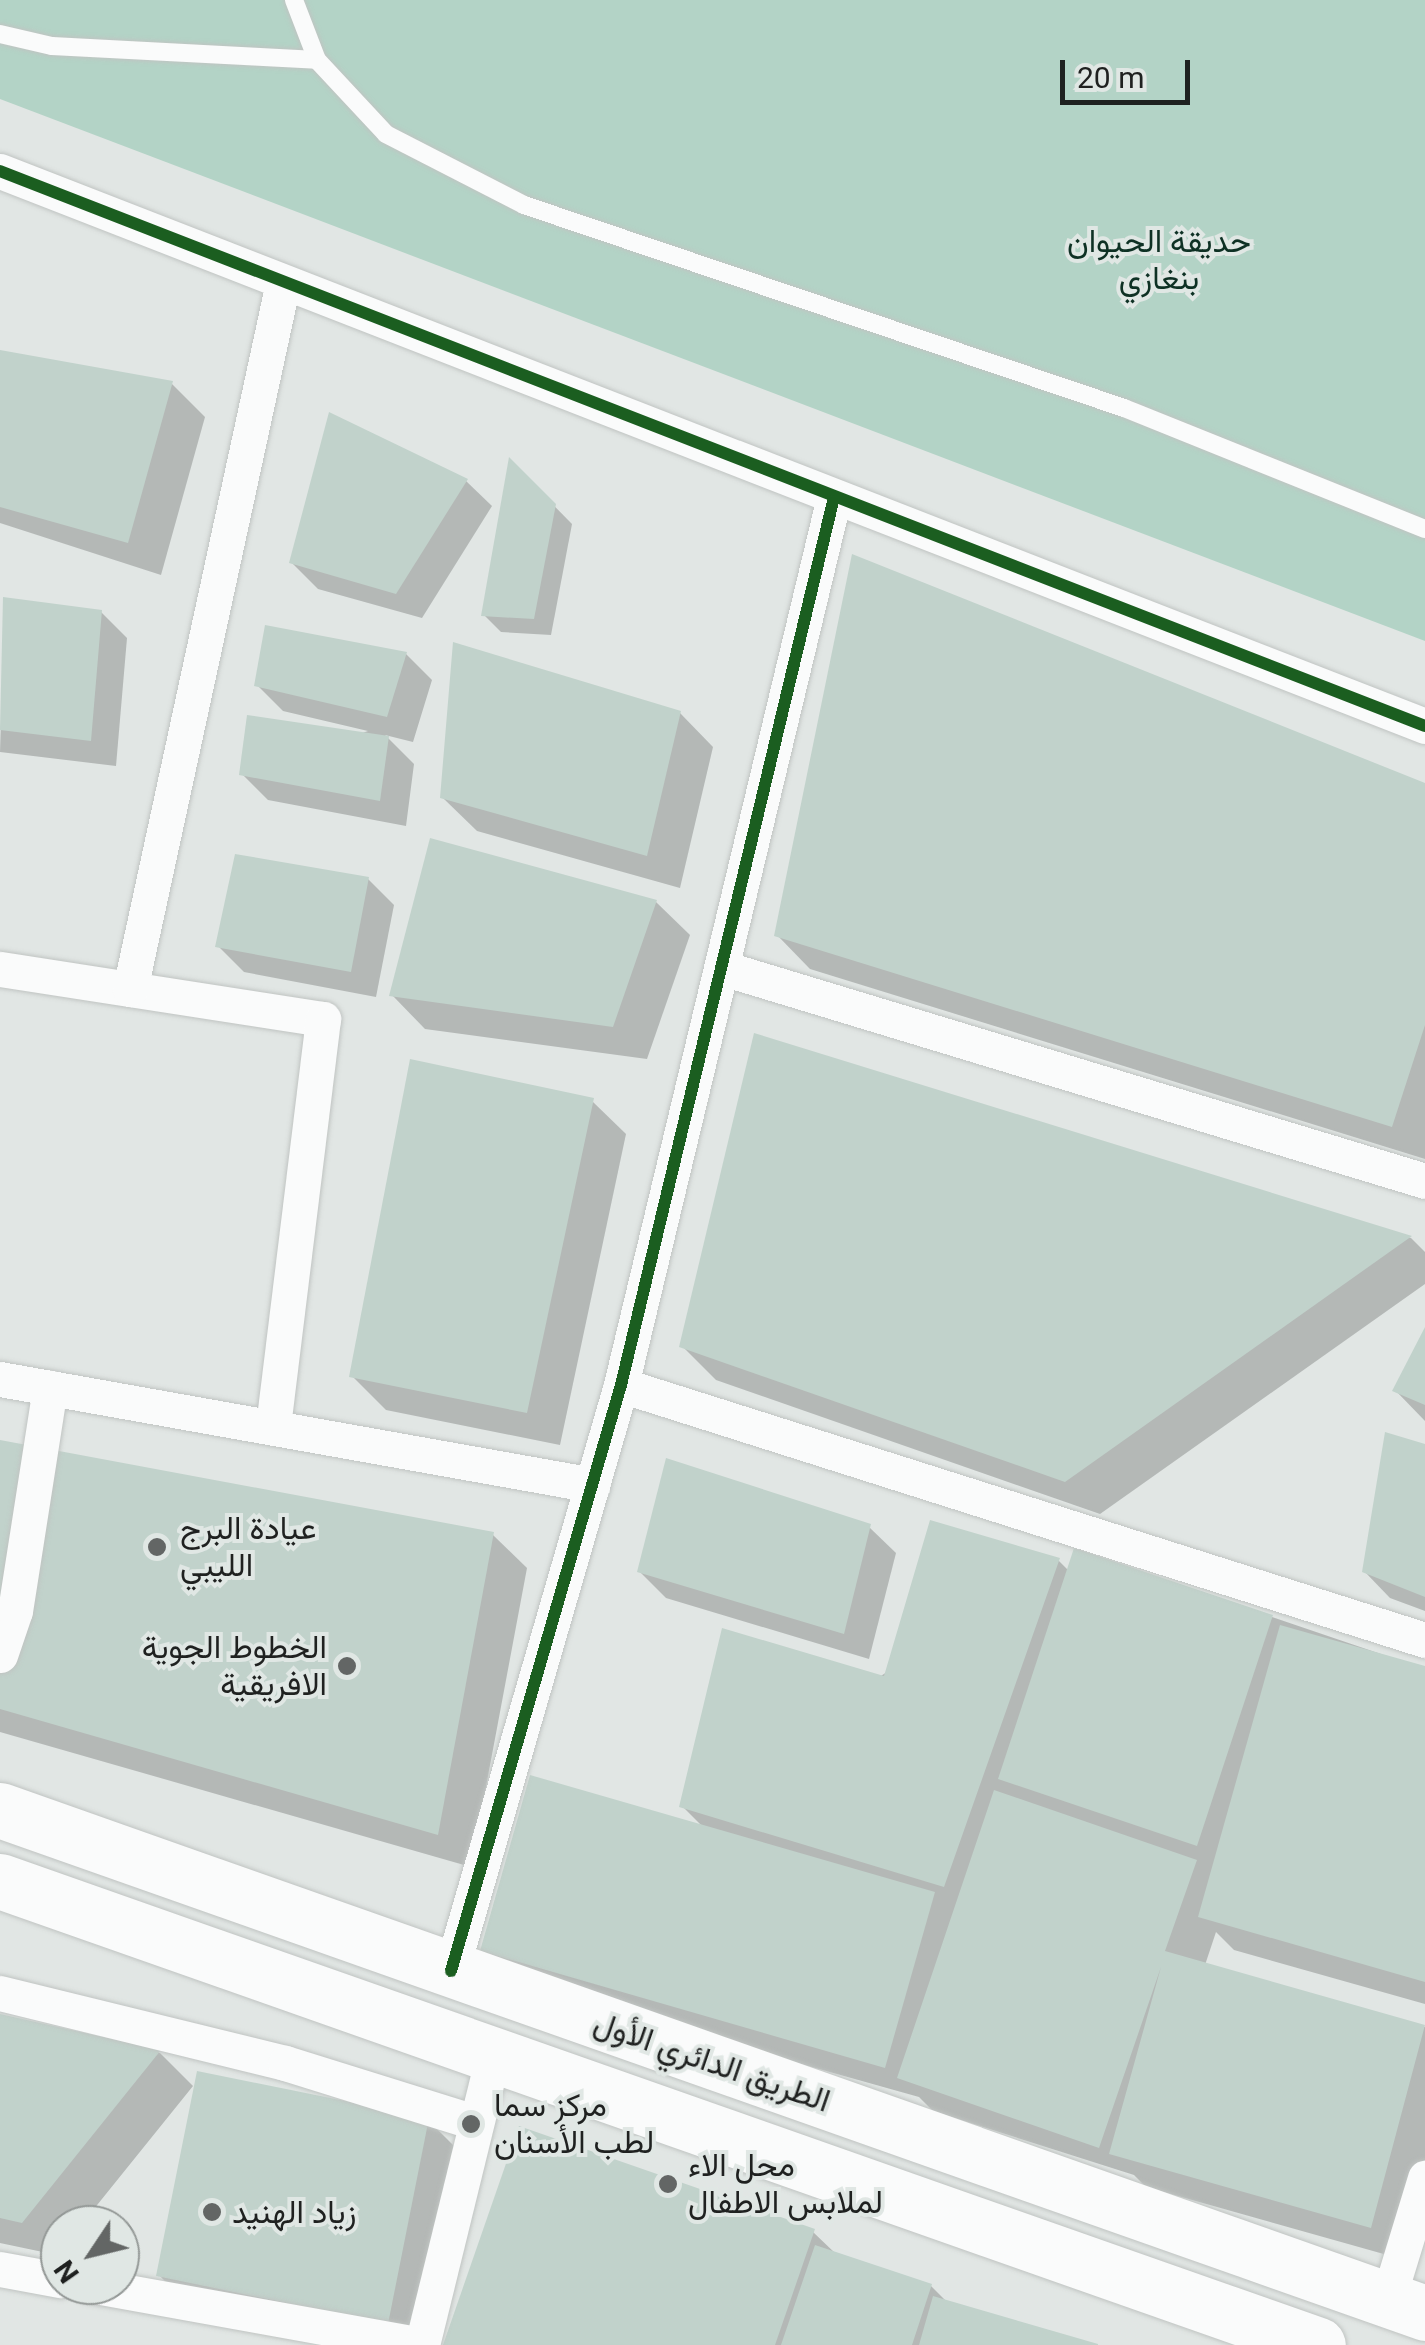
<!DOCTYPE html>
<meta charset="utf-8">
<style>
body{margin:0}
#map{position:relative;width:1425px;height:2345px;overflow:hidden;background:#e1e6e4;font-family:Roboto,Vazirmatn,sans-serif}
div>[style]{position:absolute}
.green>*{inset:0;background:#b3d3c6}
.shadow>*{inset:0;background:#0003}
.building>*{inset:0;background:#c1d2cb}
.roads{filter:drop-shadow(0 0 2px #c0c4c2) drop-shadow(0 0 2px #c0c4c2)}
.service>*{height:18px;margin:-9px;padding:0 9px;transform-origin:9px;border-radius:9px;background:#fafbfb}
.minor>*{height:35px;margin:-17.5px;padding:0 17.5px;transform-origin:17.5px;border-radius:17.5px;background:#fafbfb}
.primary>*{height:55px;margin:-27.5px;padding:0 27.5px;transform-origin:27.5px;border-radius:27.5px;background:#fafbfb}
.cycleway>*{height:12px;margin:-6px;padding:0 6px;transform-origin:6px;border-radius:6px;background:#1b5e20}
.dots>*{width:28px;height:28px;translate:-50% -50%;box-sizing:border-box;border:5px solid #e0e7e4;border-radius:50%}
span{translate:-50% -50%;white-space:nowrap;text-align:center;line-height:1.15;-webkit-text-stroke:8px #e0e7e4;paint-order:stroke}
.park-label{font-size:32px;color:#0e3124}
.poi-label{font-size:32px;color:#1f2120}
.left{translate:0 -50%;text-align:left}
.right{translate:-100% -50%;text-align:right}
.street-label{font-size:32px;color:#1f2120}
.north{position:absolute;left:40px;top:2205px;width:100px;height:100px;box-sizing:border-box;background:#e0e7e4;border:2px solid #939896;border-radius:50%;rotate:235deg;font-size:28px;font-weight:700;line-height:40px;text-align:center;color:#1f2120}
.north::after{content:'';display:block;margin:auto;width:35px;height:45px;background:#636665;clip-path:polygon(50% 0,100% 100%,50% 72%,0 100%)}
.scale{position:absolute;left:1060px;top:60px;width:130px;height:45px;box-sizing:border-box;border:5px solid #1f2120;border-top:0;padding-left:12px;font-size:30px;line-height:35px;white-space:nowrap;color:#1f2120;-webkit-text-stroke:8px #e0e7e4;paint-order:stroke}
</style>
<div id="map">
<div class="green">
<i style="clip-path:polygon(0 0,1425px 0,1425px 641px,0 99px)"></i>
</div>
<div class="shadow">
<i style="clip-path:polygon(0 361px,172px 384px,205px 417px,161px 575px,0 523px)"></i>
<i style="clip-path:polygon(511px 462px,572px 524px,551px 635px,501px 632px,484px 615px)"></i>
<i style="clip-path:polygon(466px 481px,492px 506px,422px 618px,318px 589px,292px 563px)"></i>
<i style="clip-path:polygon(5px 600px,101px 612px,127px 638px,116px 766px,0 752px)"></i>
<i style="clip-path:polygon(406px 654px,432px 680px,413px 742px,385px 735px,414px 764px,406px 826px,268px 800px,242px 774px,368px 731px,283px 711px,257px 685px)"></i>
<i style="clip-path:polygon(680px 713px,713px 747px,680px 888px,477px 831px,443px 798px)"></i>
<i style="clip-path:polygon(1425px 785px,1425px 1159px,810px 969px,777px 935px)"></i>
<i style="clip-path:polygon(368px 879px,394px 905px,376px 997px,244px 972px,218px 946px)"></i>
<i style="clip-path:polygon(656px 902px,690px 935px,647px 1059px,425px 1029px,392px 995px)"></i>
<i style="clip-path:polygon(756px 1037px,1411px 1238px,1425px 1252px,1425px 1284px,1100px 1514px,716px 1380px,682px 1346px)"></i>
<i style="clip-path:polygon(592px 1101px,626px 1134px,560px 1445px,386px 1410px,352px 1376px)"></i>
<i style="clip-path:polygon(1425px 1332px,1425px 1421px,1395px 1390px)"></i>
<i style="clip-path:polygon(0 1443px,493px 1535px,527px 1568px,471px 1867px,0 1732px)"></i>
<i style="clip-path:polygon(1425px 1447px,1425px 1611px,1390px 1598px,1364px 1571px)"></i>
<i style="clip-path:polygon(869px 1527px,896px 1553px,869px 1659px,666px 1598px,640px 1572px)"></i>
<i style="clip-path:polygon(1058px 1560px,1069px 1571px,1272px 1617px,1425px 1669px,1425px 2004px,1234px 1950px,1216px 1932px,1205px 1965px,1425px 2027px,1425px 2186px,1405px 2260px,1146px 2187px,1134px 2175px,933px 2111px,919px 2097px,516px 1984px,483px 1950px,704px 1828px,682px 1806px)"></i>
<i style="clip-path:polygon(0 2017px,160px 2053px,193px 2086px,81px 2225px,60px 2225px,57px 2255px,0 2243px)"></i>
<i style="clip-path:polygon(428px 2120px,462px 2154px,423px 2345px,192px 2309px,159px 2275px)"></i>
<i style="clip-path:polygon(813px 2232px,836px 2254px,931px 2286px,947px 2302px,1093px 2345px,446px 2345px)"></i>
</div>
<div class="building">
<i style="clip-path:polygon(0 350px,173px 381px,128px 543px,0 507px)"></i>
<i style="clip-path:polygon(329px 412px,468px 479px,396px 594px,289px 563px)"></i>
<i style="clip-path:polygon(509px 457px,556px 504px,534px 619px,481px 616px)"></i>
<i style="clip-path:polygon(852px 554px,1425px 783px,1425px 1025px,1392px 1127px,774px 936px)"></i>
<i style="clip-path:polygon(3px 597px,102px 610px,91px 741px,0 730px)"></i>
<i style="clip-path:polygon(265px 625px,407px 652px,387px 717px,254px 686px)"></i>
<i style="clip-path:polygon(453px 642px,681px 711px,647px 856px,440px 798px)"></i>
<i style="clip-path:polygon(247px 715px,389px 736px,380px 801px,239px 775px)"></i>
<i style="clip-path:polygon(430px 838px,657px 900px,613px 1027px,389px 996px)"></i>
<i style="clip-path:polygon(235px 854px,369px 877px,351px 972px,215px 947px)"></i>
<i style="clip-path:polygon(754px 1033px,1412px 1236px,1065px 1482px,679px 1347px)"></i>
<i style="clip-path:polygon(410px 1059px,594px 1098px,527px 1413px,349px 1377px)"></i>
<i style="clip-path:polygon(1425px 1327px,1425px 1405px,1392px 1391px)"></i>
<i style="clip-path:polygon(1385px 1432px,1425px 1444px,1425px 1597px,1362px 1572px)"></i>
<i style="clip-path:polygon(0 1440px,494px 1532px,438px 1835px,0 1709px)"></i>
<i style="clip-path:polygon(666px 1458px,871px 1524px,844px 1634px,637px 1572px)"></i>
<i style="clip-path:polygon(930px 1520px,1060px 1558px,944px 1887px,679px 1807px,722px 1628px,884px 1676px)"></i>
<i style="clip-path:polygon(1074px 1548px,1273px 1615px,1197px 1846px,998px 1779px)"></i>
<i style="clip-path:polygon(1280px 1625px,1425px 1666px,1425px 1982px,1198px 1917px)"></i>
<i style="clip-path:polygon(530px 1775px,935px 1892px,885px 2068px,480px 1951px)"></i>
<i style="clip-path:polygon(994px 1790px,1197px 1860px,1165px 1951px,1425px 2025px,1371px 2228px,1109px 2154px,1161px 1967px,1099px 2148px,897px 2078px)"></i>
<i style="clip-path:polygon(0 2014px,161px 2050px,22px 2223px,0 2218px)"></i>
<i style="clip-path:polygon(197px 2071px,429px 2118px,388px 2324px,156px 2276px)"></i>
<i style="clip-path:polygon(519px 2126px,815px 2229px,775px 2345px,443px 2345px)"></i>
<i style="clip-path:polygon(815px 2245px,932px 2284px,912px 2345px,781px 2345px)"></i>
<i style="clip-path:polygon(933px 2296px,1098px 2344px,1098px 2345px,919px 2345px)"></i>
</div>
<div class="roads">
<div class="service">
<i style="left:294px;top:0;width:64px;rotate:69deg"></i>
<i style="left:317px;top:60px;width:101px;rotate:47deg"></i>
<i style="left:386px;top:134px;width:155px;rotate:27.2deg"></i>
<i style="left:524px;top:205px;width:633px;rotate:18.69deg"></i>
<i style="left:1124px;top:408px;width:324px;rotate:21.9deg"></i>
<i style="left:0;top:34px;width:53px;rotate:13deg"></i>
<i style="left:52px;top:46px;width:265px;rotate:3deg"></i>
</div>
<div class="minor">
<i style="left:0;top:171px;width:1529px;rotate:21.28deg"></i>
<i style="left:0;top:969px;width:327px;rotate:8.8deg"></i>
<i style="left:323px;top:1019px;width:411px;rotate:97deg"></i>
<i style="left:726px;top:969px;width:730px;rotate:16.87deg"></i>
<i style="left:130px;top:989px;width:718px;rotate:-77.78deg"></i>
<i style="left:0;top:1379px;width:602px;rotate:10.13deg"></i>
<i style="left:621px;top:1385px;width:843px;rotate:17.6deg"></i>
<i style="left:0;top:1655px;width:46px;rotate:-71.2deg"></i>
<i style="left:15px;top:1611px;width:226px;rotate:-81.1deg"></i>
<i style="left:451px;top:1971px;width:610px;rotate:-73.82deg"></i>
<i style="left:621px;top:1385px;width:909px;rotate:-76.51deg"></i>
<i style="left:0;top:1993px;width:293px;rotate:13.8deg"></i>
<i style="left:285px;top:2063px;width:195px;rotate:17.3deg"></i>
<i style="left:0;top:2269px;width:61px;rotate:10.4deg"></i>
<i style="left:89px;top:2285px;width:338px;rotate:10.2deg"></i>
<i style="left:422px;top:2345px;width:299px;rotate:-76.2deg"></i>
<i style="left:1388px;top:2299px;width:127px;rotate:-73deg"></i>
</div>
<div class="primary">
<i style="left:0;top:1810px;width:1511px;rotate:19.44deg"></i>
<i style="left:0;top:1881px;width:1397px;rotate:19.39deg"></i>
</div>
</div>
<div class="cycleway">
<i style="left:0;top:171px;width:1529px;rotate:21.28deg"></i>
<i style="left:451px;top:1971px;width:610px;rotate:-73.82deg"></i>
<i style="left:621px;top:1385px;width:909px;rotate:-76.51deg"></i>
</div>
<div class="dots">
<i style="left:157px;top:1547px;background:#636665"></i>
<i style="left:347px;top:1666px;background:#636665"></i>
<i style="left:471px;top:2124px;background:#636665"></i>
<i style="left:668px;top:2184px;background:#636665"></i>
<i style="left:212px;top:2212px;background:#636665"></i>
</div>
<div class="park-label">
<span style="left:1159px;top:260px">حديقة الحيوان<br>بنغازي</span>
</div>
<div class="poi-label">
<span class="left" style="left:180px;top:1547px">عيادة البرج<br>الليبي</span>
<span class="right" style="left:327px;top:1666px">الخطوط الجوية<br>الافريقية</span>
<span class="left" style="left:494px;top:2124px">مركز سما<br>لطب الأسنان</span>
<span class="left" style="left:688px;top:2184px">محل الاء<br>لملابس الاطفال</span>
<span class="left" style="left:232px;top:2212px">زياد الهنيد</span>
</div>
<div class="street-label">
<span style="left:712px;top:2062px;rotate:19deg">الطريق الدائري الأول</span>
</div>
<div class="north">N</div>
<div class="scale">20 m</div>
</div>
